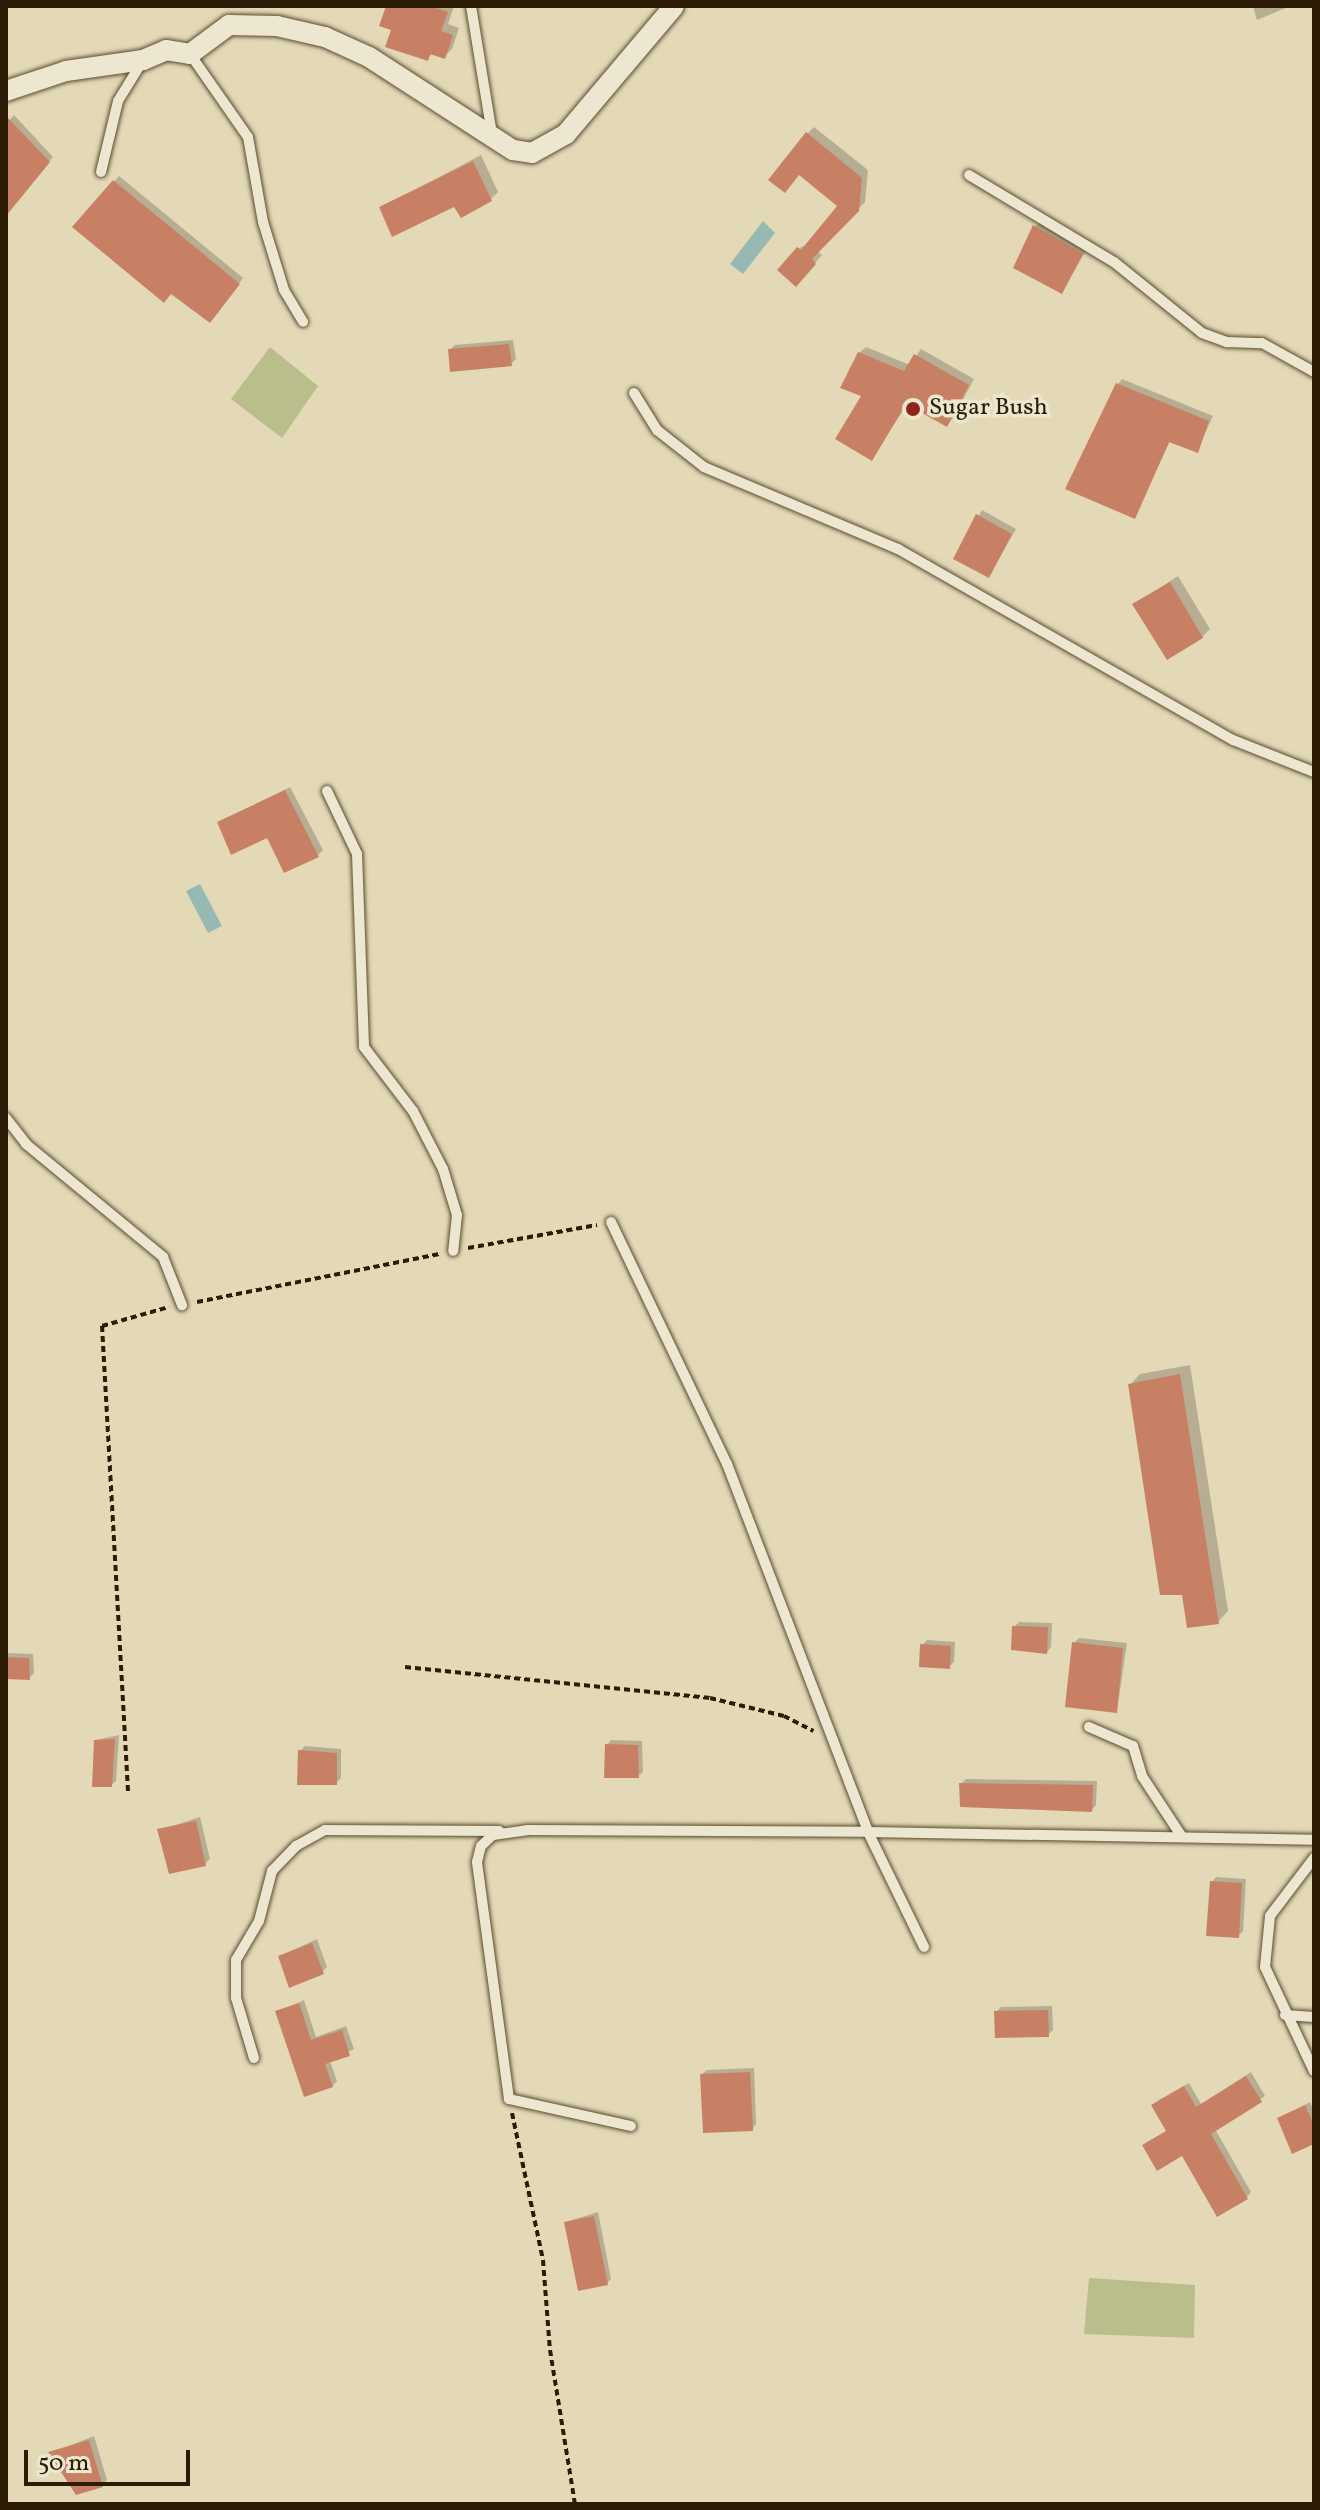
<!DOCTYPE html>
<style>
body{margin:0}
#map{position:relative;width:1320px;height:2510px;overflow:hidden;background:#e4d9b7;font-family:Vollkorn,serif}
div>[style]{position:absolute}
.green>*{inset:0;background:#b9be8a}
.water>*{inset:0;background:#96b9b3}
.shadow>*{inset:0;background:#0003}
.building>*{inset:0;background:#c88065}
.path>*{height:4px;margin-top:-2px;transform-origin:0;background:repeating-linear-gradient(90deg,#2c1c06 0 6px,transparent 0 10px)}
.roads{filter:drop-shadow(0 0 2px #5a4b32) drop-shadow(0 0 2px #5a4b32)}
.service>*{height:10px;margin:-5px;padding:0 5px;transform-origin:5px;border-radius:5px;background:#ede6d0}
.minor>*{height:20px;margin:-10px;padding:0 10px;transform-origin:10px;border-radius:10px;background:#ede6d0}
.dots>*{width:22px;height:22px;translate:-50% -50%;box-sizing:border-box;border:4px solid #ede6d0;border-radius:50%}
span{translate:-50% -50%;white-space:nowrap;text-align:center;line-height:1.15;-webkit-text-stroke:7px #ede6d0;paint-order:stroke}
.poi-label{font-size:24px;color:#2c1c06}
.left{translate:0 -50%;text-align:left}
.frame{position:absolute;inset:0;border:8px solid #2c1c06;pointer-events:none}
.scale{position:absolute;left:24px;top:2450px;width:166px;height:36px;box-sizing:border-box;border:4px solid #2c1c06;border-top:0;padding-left:10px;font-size:24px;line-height:28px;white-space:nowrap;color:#2c1c06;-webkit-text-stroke:6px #ede6d0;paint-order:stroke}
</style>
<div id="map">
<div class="green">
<i style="clip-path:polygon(270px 347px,318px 386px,282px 438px,231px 399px)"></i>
<i style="clip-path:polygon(1089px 2278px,1195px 2285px,1194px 2338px,1084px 2334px)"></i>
</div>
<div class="water">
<i style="clip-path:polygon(763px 221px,775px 233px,743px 274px,730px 264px)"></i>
<i style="clip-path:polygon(200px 884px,222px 926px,208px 933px,186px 891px)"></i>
</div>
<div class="shadow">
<i style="clip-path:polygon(388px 6px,454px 6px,448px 24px,459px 28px,452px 49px,444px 57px,433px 53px,427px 59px,394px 28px)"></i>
<i style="clip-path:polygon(1253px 6px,1285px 6px,1286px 8px,1257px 20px)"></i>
<i style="clip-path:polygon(14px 115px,53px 157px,6px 214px,6px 124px)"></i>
<i style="clip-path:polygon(814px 127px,868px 170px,865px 202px,817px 251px,822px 255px,803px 277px,799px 248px,809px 244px,840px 206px,807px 134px)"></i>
<i style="clip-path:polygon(481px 155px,498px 192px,491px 199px,381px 208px)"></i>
<i style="clip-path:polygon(119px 176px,243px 278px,215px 316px,75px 227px)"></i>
<i style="clip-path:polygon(1043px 219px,1089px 246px,1062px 291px,1035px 227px)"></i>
<i style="clip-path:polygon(513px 340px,516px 359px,511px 364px,450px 350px,455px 345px)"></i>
<i style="clip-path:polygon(866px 347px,910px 365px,921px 349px,974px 379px,953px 418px,947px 425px,908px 403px,871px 459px,859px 353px)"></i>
<i style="clip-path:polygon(1122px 379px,1213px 416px,1197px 451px,1170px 441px,1135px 516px,1118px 384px)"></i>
<i style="clip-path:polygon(982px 510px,1016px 529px,989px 576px,956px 558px)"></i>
<i style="clip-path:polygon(1178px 576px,1210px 629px,1202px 637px,1135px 604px)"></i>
<i style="clip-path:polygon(290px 787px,323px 850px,318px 855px,219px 823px)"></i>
<i style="clip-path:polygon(1190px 1365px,1228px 1611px,1218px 1622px,1184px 1593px,1130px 1385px,1140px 1374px)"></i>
<i style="clip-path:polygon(1019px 1622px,1052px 1623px,1051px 1647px,1047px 1652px,1014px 1627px)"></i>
<i style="clip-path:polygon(1079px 1638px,1127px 1643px,1117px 1711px,1074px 1643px)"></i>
<i style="clip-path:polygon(927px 1640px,955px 1642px,954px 1662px,949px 1667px,922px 1645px)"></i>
<i style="clip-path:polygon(6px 1653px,33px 1654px,34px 1673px,29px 1678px,6px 1677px)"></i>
<i style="clip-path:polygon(119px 1735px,116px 1781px,111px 1785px,96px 1740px)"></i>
<i style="clip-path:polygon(611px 1740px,642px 1741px,643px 1772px,638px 1776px,607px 1745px)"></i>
<i style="clip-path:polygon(305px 1746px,341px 1749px,341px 1778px,336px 1783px,300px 1751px)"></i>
<i style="clip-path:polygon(966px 1779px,1097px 1781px,1096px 1805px,1092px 1810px,961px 1784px)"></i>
<i style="clip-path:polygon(200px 1817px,210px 1859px,205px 1864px,160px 1830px)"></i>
<i style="clip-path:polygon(1216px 1877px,1246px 1879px,1243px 1931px,1238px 1936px,1212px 1882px)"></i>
<i style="clip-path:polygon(317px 1939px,327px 1967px,322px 1972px,280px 1956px)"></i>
<i style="clip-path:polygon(304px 2000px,316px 2037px,346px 2026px,354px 2049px,330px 2061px,337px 2081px,332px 2086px,278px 2012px)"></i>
<i style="clip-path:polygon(1052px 2006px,1053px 2030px,1048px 2035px,996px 2012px,1001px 2007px)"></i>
<i style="clip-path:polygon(754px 2068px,756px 2124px,752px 2129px,702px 2074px,707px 2070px)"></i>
<i style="clip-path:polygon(1251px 2072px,1265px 2096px,1215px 2129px,1251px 2192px,1247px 2197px,1183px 2153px,1145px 2145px,1168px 2130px,1154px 2105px,1159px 2100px,1189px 2083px,1201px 2104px)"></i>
<i style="clip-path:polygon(1310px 2102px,1314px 2111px,1314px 2142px,1279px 2119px)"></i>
<i style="clip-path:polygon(598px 2212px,611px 2279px,607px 2283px,566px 2222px)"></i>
<i style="clip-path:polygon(94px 2436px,107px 2480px,102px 2485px,51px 2453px)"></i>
</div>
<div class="building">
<i style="clip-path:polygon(386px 6px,431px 6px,448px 12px,441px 31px,453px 35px,445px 59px,430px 54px,428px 61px,385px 47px,391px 30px,379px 26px)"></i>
<i style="clip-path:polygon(6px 116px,50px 162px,6px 216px)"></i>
<i style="clip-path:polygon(806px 132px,862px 178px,859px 211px,812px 259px,816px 264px,796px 287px,777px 270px,797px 247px,801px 250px,837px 206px,799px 175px,785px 193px,768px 180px)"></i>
<i style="clip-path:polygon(473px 161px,492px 201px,461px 218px,454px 207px,392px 237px,379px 207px)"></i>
<i style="clip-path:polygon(113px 180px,240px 284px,210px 323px,171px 294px,164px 303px,72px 227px)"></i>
<i style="clip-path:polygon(1033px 225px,1083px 254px,1062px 294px,1013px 268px)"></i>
<i style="clip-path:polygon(509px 344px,512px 366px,450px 372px,448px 349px)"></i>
<i style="clip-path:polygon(858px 352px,904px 371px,914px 354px,969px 385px,947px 427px,906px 404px,872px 461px,835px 439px,861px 396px,840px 388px)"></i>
<i style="clip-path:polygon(1116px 383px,1209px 421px,1198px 453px,1169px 442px,1135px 519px,1065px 489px)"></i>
<i style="clip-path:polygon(976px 514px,1012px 534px,989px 578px,953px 559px)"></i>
<i style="clip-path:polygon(1170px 582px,1203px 638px,1167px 660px,1132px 604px)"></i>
<i style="clip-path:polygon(285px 790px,319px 857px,284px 873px,267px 838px,231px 855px,217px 822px)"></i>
<i style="clip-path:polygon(1180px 1374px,1219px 1624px,1187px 1628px,1182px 1595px,1160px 1595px,1128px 1384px)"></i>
<i style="clip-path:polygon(1012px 1626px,1048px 1627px,1047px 1654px,1011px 1650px)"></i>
<i style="clip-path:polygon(1072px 1642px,1123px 1648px,1117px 1713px,1065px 1707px)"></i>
<i style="clip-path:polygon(920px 1644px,951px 1646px,950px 1669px,919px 1667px)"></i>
<i style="clip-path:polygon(6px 1657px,29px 1658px,30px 1680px,6px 1679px)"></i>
<i style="clip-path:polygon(115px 1739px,112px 1787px,92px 1787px,94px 1740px)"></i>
<i style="clip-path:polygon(605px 1744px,638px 1745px,639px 1778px,604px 1778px)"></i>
<i style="clip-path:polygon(298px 1750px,337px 1753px,337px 1785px,297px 1785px)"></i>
<i style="clip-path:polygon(959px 1783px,1093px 1785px,1092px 1812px,960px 1807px)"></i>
<i style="clip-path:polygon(196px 1821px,206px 1866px,169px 1874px,157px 1829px)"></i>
<i style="clip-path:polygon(1210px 1881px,1242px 1883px,1239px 1938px,1206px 1936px)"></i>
<i style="clip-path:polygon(312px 1943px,324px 1974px,289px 1988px,278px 1956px)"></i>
<i style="clip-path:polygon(299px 2003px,311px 2040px,342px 2030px,350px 2056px,325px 2064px,333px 2087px,304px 2097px,275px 2011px)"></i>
<i style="clip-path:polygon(1048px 2010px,1049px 2037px,995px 2038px,994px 2011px)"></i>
<i style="clip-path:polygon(750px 2072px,753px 2131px,703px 2133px,700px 2074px)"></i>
<i style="clip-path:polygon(1246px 2076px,1262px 2102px,1211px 2134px,1248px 2199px,1217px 2217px,1182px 2156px,1157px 2171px,1142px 2145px,1166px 2131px,1151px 2105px,1184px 2086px,1196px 2107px)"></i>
<i style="clip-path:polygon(1305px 2105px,1314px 2125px,1314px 2144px,1292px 2154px,1277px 2118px)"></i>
<i style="clip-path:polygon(594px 2216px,608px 2285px,578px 2291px,564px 2222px)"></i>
<i style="clip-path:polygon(89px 2440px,103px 2487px,76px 2495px,48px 2452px)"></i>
</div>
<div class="path">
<i style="left:468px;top:1248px;width:131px;rotate:-10.1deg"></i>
<i style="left:197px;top:1302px;width:247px;rotate:-11.2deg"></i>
<i style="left:405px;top:1667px;width:307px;rotate:5.8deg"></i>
<i style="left:710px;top:1698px;width:76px;rotate:13.7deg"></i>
<i style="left:784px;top:1716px;width:33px;rotate:27deg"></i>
<i style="left:128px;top:1791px;width:466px;rotate:-93.2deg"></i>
<i style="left:102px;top:1326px;width:70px;rotate:-15.8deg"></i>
<i style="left:512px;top:2113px;width:150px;rotate:78.1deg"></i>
<i style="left:543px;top:2260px;width:90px;rotate:85.6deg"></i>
<i style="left:550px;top:2350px;width:156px;rotate:80.8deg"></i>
</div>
<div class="roads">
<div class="service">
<i style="left:471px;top:6px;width:130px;rotate:80.7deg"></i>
<i style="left:190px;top:54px;width:101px;rotate:55.1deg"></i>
<i style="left:248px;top:137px;width:86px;rotate:80deg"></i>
<i style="left:263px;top:222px;width:71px;rotate:72.8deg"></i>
<i style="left:284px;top:290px;width:37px;rotate:59deg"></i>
<i style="left:101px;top:172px;width:73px;rotate:-76.5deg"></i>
<i style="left:118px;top:101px;width:46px;rotate:-58.4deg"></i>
<i style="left:969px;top:175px;width:169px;rotate:31deg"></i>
<i style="left:1114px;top:262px;width:113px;rotate:38.9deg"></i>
<i style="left:1202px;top:333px;width:27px;rotate:20deg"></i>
<i style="left:1227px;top:342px;width:35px;rotate:2deg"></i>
<i style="left:1262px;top:343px;width:60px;rotate:29.1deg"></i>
<i style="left:634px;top:393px;width:44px;rotate:58.1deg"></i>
<i style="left:657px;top:430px;width:60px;rotate:38.2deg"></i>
<i style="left:704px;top:467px;width:211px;rotate:22.9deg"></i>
<i style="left:898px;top:549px;width:386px;rotate:29.7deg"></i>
<i style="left:1233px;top:740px;width:87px;rotate:21.6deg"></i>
<i style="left:327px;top:791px;width:70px;rotate:64.5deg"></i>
<i style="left:357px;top:854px;width:193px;rotate:87.9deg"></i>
<i style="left:364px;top:1047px;width:81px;rotate:52.6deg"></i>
<i style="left:413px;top:1111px;width:65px;rotate:62.7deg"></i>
<i style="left:443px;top:1169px;width:48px;rotate:73.1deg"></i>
<i style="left:457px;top:1215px;width:36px;rotate:96deg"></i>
<i style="left:6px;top:1118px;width:33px;rotate:52deg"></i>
<i style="left:26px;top:1144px;width:178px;rotate:39.5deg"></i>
<i style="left:163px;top:1257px;width:52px;rotate:68.4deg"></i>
<i style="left:611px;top:1222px;width:268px;rotate:64.4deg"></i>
<i style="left:727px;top:1464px;width:394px;rotate:69deg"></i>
<i style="left:868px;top:1832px;width:128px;rotate:64deg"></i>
<i style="left:1089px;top:1727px;width:48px;rotate:23.4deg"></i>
<i style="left:1133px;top:1746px;width:31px;rotate:73deg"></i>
<i style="left:1142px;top:1776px;width:73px;rotate:56.7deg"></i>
<i style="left:1314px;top:1858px;width:73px;rotate:127.2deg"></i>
<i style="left:1270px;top:1916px;width:51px;rotate:95.6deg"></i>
<i style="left:1265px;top:1967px;width:115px;rotate:64.8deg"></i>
<i style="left:1285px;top:2015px;width:29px;rotate:4deg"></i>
<i style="left:254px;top:2058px;width:63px;rotate:-106.7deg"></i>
<i style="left:236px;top:1998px;width:38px;rotate:-90deg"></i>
<i style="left:236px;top:1960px;width:45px;rotate:-59.5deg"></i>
<i style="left:259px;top:1921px;width:52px;rotate:-75.4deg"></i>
<i style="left:272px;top:1871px;width:35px;rotate:-46deg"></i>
<i style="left:296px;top:1846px;width:33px;rotate:-29deg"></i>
<i style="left:325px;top:1830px;width:174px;rotate:0.3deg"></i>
<i style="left:631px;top:2126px;width:125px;rotate:-167.5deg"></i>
<i style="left:509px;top:2099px;width:239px;rotate:-97.7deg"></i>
<i style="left:477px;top:1862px;width:16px;rotate:-76deg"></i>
<i style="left:481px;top:1846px;width:16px;rotate:-43deg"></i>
<i style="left:493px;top:1835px;width:34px;rotate:-8deg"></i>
<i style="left:527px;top:1830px;width:341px;rotate:0.3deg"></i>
<i style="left:868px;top:1832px;width:446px;rotate:1deg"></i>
</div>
<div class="minor">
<i style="left:6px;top:91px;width:63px;rotate:-18.4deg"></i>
<i style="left:66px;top:71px;width:78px;rotate:-8.1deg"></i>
<i style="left:143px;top:60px;width:25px;rotate:-23deg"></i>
<i style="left:166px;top:50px;width:24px;rotate:9deg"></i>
<i style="left:190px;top:54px;width:49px;rotate:-36.6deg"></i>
<i style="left:229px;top:25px;width:48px;rotate:1.2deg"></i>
<i style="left:277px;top:26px;width:49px;rotate:12.9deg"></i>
<i style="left:325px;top:37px;width:48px;rotate:24.4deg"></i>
<i style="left:369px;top:57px;width:171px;rotate:32.9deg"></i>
<i style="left:513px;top:150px;width:19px;rotate:9deg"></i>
<i style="left:532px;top:153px;width:39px;rotate:-29deg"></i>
<i style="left:566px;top:134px;width:167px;rotate:-49.8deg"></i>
</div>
</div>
<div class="dots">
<i style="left:913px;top:409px;background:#8f2418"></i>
</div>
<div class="poi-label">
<span class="left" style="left:929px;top:409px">Sugar Bush</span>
</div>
<div class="frame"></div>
<div class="scale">50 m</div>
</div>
